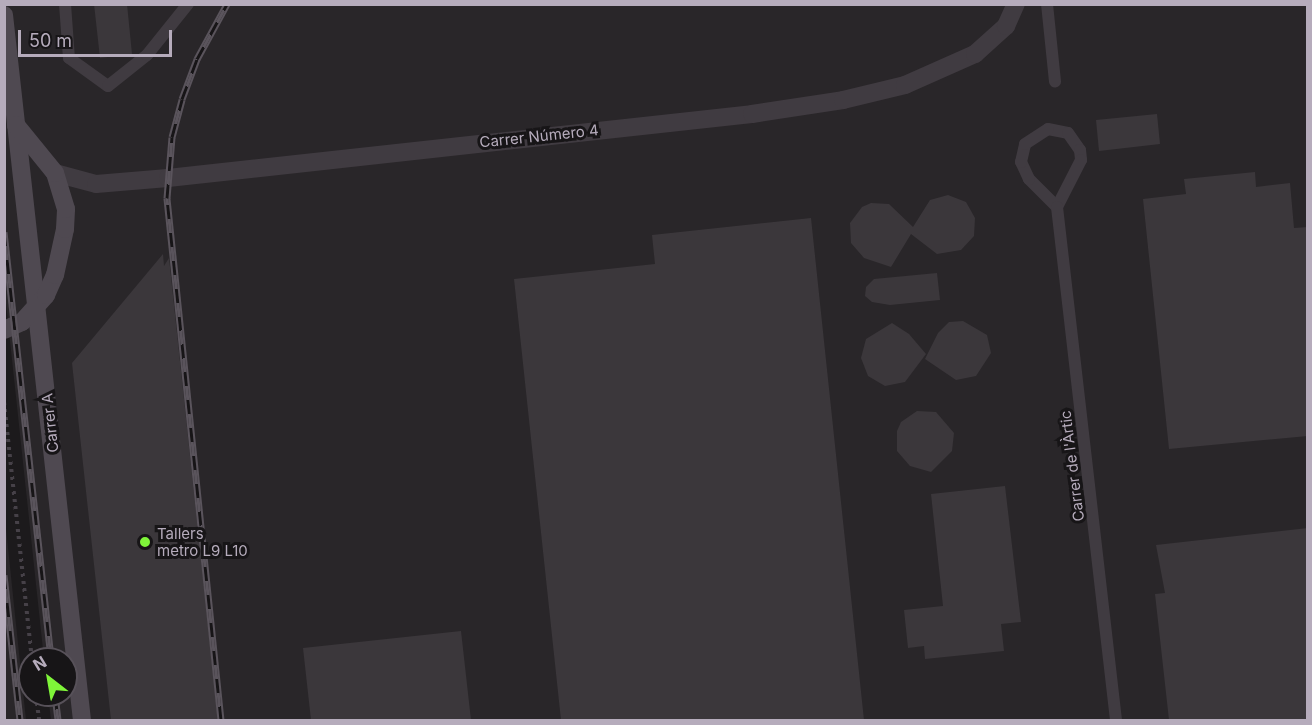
<!DOCTYPE html>
<meta charset="utf-8">
<style>
body{margin:0}
#map{position:relative;width:1312px;height:725px;overflow:hidden;background:#1c1a1c;font-family:Inter,sans-serif}
div>[style]{position:absolute}
.built>*{inset:0;background:#292629}
.building>*{inset:0;background:#3b373b}
.path>*{height:4px;margin-top:-2px;transform-origin:0;background:repeating-linear-gradient(90deg,#464148 0 3px,transparent 0 7.5px)}
.lane>*{height:12px;margin:-6px;padding:0 6px;transform-origin:6px;border-radius:6px;background:#403b41}
.street>*{height:18px;margin:-9px;padding:0 9px;transform-origin:9px;border-radius:9px;background:#403b41}
.secondary>*{height:18px;margin:-9px;padding:0 9px;transform-origin:9px;border-radius:9px;background:#4f4951}
.rail>*{height:7px;margin-top:-3.5px;transform-origin:0;background:repeating-linear-gradient(90deg,#171517 0 14px,#5a545c 0 28px);box-sizing:border-box;border-block:2px solid #5a545c}
.dots>*{width:16px;height:16px;translate:-50% -50%;box-sizing:border-box;border:3px solid #171517;border-radius:50%}
span{translate:-50% -50%;white-space:nowrap;text-align:center;line-height:1.15;-webkit-text-stroke:6px #171517;paint-order:stroke}
.street-label{font-size:15px;color:#b6acbc}
.poi-label{font-size:15px;color:#b6acbc}
.left{translate:0 -50%;text-align:left}
.frame{position:absolute;inset:0;border:6px solid #b6acbc;pointer-events:none}
.north{position:absolute;left:18px;top:647px;width:60px;height:60px;box-sizing:border-box;background:#171517;border:2px solid #575159;border-radius:50%;rotate:329deg;font-size:16px;font-weight:700;line-height:24px;text-align:center;color:#b6acbc}
.north::after{content:'';display:block;margin:auto;width:21px;height:27px;background:#7ff539;clip-path:polygon(50% 0,100% 100%,50% 72%,0 100%)}
.scale{position:absolute;left:18px;top:30px;width:154px;height:27px;box-sizing:border-box;border:3px solid #b6acbc;border-top:0;padding-left:8px;font-size:18px;line-height:21px;white-space:nowrap;color:#b6acbc;-webkit-text-stroke:4px #171517;paint-order:stroke}
</style>
<div id="map">
<div class="built">
<i style="clip-path:polygon(4px 5px,1307px 5px,1307px 720px,51px 720px,48px 695px,66px 695px,66px 659px,44px 659px,5px 294px)"></i>
<i style="clip-path:polygon(4px 519px,5px 519px,26px 720px,5px 720px)"></i>
</div>
<div class="building">
<i style="clip-path:polygon(94px 4px,127px 4px,132px 54px,100px 58px)"></i>
<i style="clip-path:polygon(1157px 114px,1160px 144px,1099px 151px,1096px 120px)"></i>
<i style="clip-path:polygon(1255px 172px,1256px 187px,1290px 183px,1294px 228px,1308px 227px,1308px 436px,1169px 449px,1143px 199px,1186px 194px,1184px 179px)"></i>
<i style="clip-path:polygon(948px 195px,966px 202px,975px 218px,974px 236px,961px 250px,937px 254px,911px 234px,891px 267px,864px 258px,851px 243px,850px 223px,862px 207px,871px 203px,889px 204px,913px 227px,930px 200px)"></i>
<i style="clip-path:polygon(811px 218px,864px 720px,561px 720px,514px 279px,655px 264px,652px 235px)"></i>
<i style="clip-path:polygon(163px 254px,164px 266px,169px 258px,218px 720px,111px 720px,72px 363px)"></i>
<i style="clip-path:polygon(937px 273px,940px 300px,890px 305px,872px 302px,865px 296px,866px 287px,874px 279px)"></i>
<i style="clip-path:polygon(963px 321px,987px 335px,991px 353px,976px 376px,956px 380px,925px 359px,938px 333px,949px 322px)"></i>
<i style="clip-path:polygon(892px 323px,909px 334px,926px 354px,905px 382px,885px 386px,868px 376px,861px 358px,866px 339px)"></i>
<i style="clip-path:polygon(917px 411px,936px 412px,954px 433px,952px 451px,931px 472px,910px 466px,897px 451px,897px 431px,901px 422px)"></i>
<i style="clip-path:polygon(1005px 486px,1021px 622px,1001px 624px,1004px 651px,925px 659px,924px 646px,908px 648px,904px 610px,943px 606px,931px 494px)"></i>
<i style="clip-path:polygon(1308px 528px,1308px 720px,1169px 720px,1155px 594px,1165px 593px,1156px 545px)"></i>
<i style="clip-path:polygon(461px 631px,471px 720px,311px 720px,303px 648px)"></i>
</div>
<div class="path">
<i style="left:4px;top:402px;width:259px;rotate:83.8deg"></i>
<i style="left:36px;top:695px;width:25px;rotate:83deg"></i>
</div>
<div class="lane">
<i style="left:65px;top:4px;width:54px;rotate:85.8deg"></i>
<i style="left:69px;top:58px;width:48px;rotate:35.7deg"></i>
<i style="left:108px;top:86px;width:50px;rotate:-38.5deg"></i>
<i style="left:147px;top:55px;width:65px;rotate:-51.2deg"></i>
<i style="left:1047px;top:4px;width:78px;rotate:84.1deg"></i>
<i style="left:1048px;top:129px;width:20px;rotate:11deg"></i>
<i style="left:1068px;top:133px;width:21px;rotate:55deg"></i>
<i style="left:1080px;top:150px;width:10px;rotate:84deg"></i>
<i style="left:1081px;top:160px;width:53px;rotate:117.1deg"></i>
<i style="left:1057px;top:207px;width:40px;rotate:-135deg"></i>
<i style="left:1029px;top:179px;width:19px;rotate:-115deg"></i>
<i style="left:1021px;top:162px;width:18px;rotate:-77deg"></i>
<i style="left:1025px;top:144px;width:27px;rotate:-33deg"></i>
<i style="left:1057px;top:207px;width:516px;rotate:83.44deg"></i>
</div>
<div class="street">
<i style="left:55px;top:173px;width:42px;rotate:15deg"></i>
<i style="left:96px;top:184px;width:72px;rotate:-4.8deg"></i>
<i style="left:168px;top:178px;width:587px;rotate:-6.25deg"></i>
<i style="left:752px;top:114px;width:92px;rotate:-8.7deg"></i>
<i style="left:843px;top:100px;width:64px;rotate:-13.6deg"></i>
<i style="left:905px;top:85px;width:77px;rotate:-23.9deg"></i>
<i style="left:975px;top:54px;width:42px;rotate:-42.1deg"></i>
<i style="left:1006px;top:26px;width:24px;rotate:-66deg"></i>
</div>
<div class="secondary">
<i style="left:4px;top:15px;width:709px;rotate:83.69deg"></i>
<i style="left:4px;top:330px;width:20px;rotate:-24deg"></i>
<i style="left:22px;top:322px;width:36px;rotate:-48deg"></i>
<i style="left:46px;top:295px;width:22px;rotate:-66deg"></i>
<i style="left:55px;top:275px;width:47px;rotate:-77.7deg"></i>
<i style="left:65px;top:229px;width:20px;rotate:-87deg"></i>
<i style="left:66px;top:209px;width:38px;rotate:-107deg"></i>
<i style="left:55px;top:173px;width:62px;rotate:-129.1deg"></i>
</div>
<div class="rail">
<i style="left:4px;top:232px;width:430px;rotate:83.7deg"></i>
<i style="left:4px;top:575px;width:146px;rotate:83.7deg"></i>
<i style="left:55px;top:695px;width:25px;rotate:83deg"></i>
<i style="left:221px;top:720px;width:525px;rotate:-95.91deg"></i>
<i style="left:167px;top:198px;width:61px;rotate:-85.3deg"></i>
<i style="left:172px;top:137px;width:39px;rotate:-75deg"></i>
<i style="left:182px;top:99px;width:43px;rotate:-69.4deg"></i>
<i style="left:197px;top:59px;width:63px;rotate:-61.4deg"></i>
</div>
<div class="dots">
<i style="left:145px;top:542px;background:#7ff539"></i>
</div>
<div class="street-label">
<span style="left:539px;top:136px;rotate:-6deg">Carrer Número 4</span>
<span style="left:50px;top:423px;rotate:-96deg">Carrer A</span>
<span style="left:1072px;top:466px;rotate:-97deg">Carrer de l'Àrtic</span>
</div>
<div class="poi-label">
<span class="left" style="left:157px;top:542px">Tallers<br>metro L9 L10</span>
</div>
<div class="frame"></div>
<div class="north">N</div>
<div class="scale">50 m</div>
</div>
